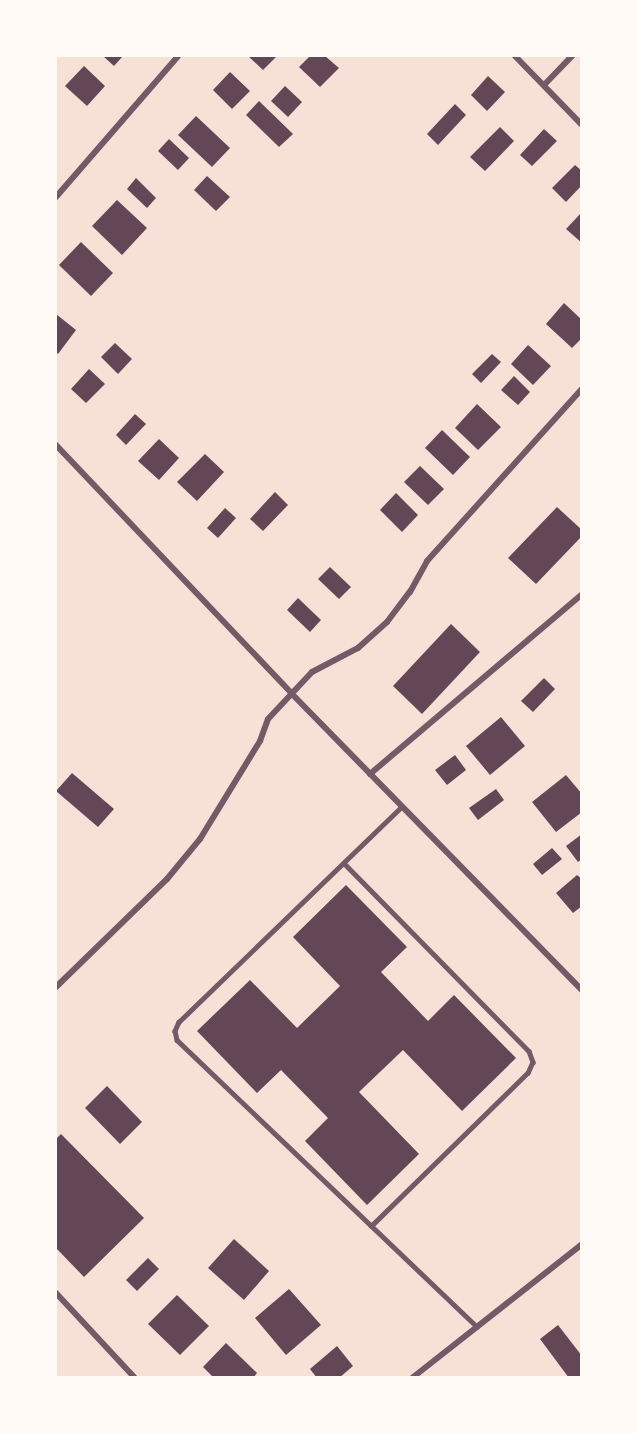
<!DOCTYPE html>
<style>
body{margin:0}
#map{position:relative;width:637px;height:1433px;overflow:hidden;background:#f7e1d7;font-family:Overpass,sans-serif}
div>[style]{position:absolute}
.building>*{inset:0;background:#644757}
.service>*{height:4.5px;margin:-2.25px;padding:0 2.25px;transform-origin:2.25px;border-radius:2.25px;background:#755966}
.minor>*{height:6px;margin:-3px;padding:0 3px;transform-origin:3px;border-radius:3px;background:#755966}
span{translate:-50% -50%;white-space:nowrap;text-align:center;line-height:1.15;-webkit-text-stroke:5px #fffaf5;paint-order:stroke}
.frame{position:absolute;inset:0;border:57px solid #fffaf5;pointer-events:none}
</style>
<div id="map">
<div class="building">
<i style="clip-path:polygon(103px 56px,123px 56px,114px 66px)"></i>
<i style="clip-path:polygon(248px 56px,277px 56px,263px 70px)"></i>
<i style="clip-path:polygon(310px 56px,325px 56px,339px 68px,320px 87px,299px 67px)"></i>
<i style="clip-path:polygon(84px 66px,105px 86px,87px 106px,65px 86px)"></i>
<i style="clip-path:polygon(230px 72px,250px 91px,232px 109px,213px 90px)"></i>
<i style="clip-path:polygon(488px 76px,505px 92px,487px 111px,471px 95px)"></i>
<i style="clip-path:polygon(285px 86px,302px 102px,288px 117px,271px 101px)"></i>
<i style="clip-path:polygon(259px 101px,293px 134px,279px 147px,246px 115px)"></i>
<i style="clip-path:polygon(455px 104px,466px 115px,438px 145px,427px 134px)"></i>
<i style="clip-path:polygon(196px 116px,230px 148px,212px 167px,178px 135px)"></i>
<i style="clip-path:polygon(500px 127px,514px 141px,485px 171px,470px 157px)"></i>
<i style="clip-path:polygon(544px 129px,557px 141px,532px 166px,520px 155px)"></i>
<i style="clip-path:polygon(169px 139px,189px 158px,178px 170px,158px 151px)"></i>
<i style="clip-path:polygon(575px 165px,582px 171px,582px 185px,566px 202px,552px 188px)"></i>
<i style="clip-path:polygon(207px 176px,230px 197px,216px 211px,194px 190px)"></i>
<i style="clip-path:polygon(136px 178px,156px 198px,147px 208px,127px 189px)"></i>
<i style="clip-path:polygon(117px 200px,147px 228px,122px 255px,92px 226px)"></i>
<i style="clip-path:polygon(582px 212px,582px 243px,566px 229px)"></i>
<i style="clip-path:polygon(81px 242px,113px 273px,91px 296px,59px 265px)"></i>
<i style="clip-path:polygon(564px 303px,582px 320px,582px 338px,572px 348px,546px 324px)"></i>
<i style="clip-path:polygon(56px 314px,76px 330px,58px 354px,56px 352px)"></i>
<i style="clip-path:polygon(115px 343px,132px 359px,118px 374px,101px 357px)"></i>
<i style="clip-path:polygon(528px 345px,551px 366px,533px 385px,511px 364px)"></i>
<i style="clip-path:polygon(492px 354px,501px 362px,481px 383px,472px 374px)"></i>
<i style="clip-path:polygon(89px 369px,105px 384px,86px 403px,71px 389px)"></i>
<i style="clip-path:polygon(514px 376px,530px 392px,518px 405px,501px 390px)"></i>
<i style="clip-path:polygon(477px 404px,501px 427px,478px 450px,455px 428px)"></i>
<i style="clip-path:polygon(135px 414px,146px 424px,126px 445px,116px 435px)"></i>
<i style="clip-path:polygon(442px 430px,470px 457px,453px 475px,425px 448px)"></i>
<i style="clip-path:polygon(159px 439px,179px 458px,159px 480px,138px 461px)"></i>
<i style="clip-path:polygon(205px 454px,224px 472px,197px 501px,177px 482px)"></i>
<i style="clip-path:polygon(420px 466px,444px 489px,428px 505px,404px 482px)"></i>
<i style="clip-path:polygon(275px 492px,288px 505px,263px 531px,250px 519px)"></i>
<i style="clip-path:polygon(396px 493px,418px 515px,402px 532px,380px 510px)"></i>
<i style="clip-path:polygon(557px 507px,582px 530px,582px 536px,536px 584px,508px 558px)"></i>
<i style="clip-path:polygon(225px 508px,236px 518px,218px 538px,207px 528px)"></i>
<i style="clip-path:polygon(330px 567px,351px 587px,339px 599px,318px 579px)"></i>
<i style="clip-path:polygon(298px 598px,321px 620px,310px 632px,287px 610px)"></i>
<i style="clip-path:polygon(451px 624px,480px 652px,422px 714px,393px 686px)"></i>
<i style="clip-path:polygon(544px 678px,555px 689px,533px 712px,521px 701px)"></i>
<i style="clip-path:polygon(501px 717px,525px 746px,490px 775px,466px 746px)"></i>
<i style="clip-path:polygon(455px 755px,466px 770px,447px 785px,435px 770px)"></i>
<i style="clip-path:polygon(72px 773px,114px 809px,98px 827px,56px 791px)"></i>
<i style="clip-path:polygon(566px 775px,582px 794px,582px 812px,556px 832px,532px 802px)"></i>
<i style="clip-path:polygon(496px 789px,504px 800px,478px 820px,469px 808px)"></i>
<i style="clip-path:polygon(582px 834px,582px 859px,578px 862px,566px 846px)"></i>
<i style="clip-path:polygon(552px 848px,562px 859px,542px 875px,533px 864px)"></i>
<i style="clip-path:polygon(577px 875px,582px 879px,582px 906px,573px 913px,556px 893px)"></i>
<i style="clip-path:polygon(346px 885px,407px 947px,381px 972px,428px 1021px,454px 995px,516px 1058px,462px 1111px,403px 1050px,359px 1092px,419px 1154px,367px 1205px,305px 1141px,328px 1118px,281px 1070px,257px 1093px,197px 1031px,250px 980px,297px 1028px,340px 986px,293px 937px)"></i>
<i style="clip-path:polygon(107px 1086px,142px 1122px,120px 1144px,85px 1108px)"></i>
<i style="clip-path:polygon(61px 1134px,144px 1218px,84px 1277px,56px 1248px,56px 1139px)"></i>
<i style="clip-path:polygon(234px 1239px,269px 1271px,244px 1300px,208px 1268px)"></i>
<i style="clip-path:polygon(148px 1258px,159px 1269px,137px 1291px,126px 1280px)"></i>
<i style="clip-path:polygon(289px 1289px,321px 1325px,286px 1355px,255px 1318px)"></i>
<i style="clip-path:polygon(177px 1295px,209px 1326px,180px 1355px,148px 1324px)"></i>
<i style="clip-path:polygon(558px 1325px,582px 1356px,580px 1378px,569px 1378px,540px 1339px)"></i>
<i style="clip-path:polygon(226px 1343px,257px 1373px,253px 1378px,214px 1378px,203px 1367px)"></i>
<i style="clip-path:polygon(337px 1346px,353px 1366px,339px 1378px,317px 1378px,310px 1369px)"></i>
</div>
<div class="service">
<i style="left:402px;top:807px;width:310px;rotate:136deg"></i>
<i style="left:179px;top:1022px;width:10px;rotate:114deg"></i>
<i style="left:175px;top:1031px;width:9px;rotate:77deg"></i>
<i style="left:177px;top:1040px;width:415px;rotate:43.7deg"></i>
<i style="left:344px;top:863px;width:264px;rotate:45.5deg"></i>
<i style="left:529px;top:1051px;width:12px;rotate:70deg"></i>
<i style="left:533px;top:1062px;width:12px;rotate:114deg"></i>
<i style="left:528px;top:1073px;width:219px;rotate:135.6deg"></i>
</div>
<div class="minor">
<i style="left:515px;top:56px;width:96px;rotate:45.8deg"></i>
<i style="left:545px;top:84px;width:39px;rotate:-46deg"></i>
<i style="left:56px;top:197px;width:186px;rotate:-49.1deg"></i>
<i style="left:56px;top:445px;width:343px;rotate:46.5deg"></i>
<i style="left:292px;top:694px;width:414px;rotate:45.6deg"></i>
<i style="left:370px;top:774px;width:278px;rotate:-40.3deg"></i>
<i style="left:56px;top:987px;width:155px;rotate:-44.2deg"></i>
<i style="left:167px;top:879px;width:52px;rotate:-50.5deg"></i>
<i style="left:200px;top:839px;width:115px;rotate:-58.5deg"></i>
<i style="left:260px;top:741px;width:23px;rotate:-70deg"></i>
<i style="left:268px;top:719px;width:64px;rotate:-46.9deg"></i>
<i style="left:312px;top:672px;width:52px;rotate:-27.6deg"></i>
<i style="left:358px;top:648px;width:39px;rotate:-42deg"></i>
<i style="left:387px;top:622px;width:38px;rotate:-53deg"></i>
<i style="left:410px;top:592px;width:35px;rotate:-61deg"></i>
<i style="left:427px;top:561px;width:232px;rotate:-48deg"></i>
<i style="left:56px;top:1293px;width:116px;rotate:47.1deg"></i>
<i style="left:412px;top:1378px;width:216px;rotate:-38.2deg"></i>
</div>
<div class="frame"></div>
</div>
